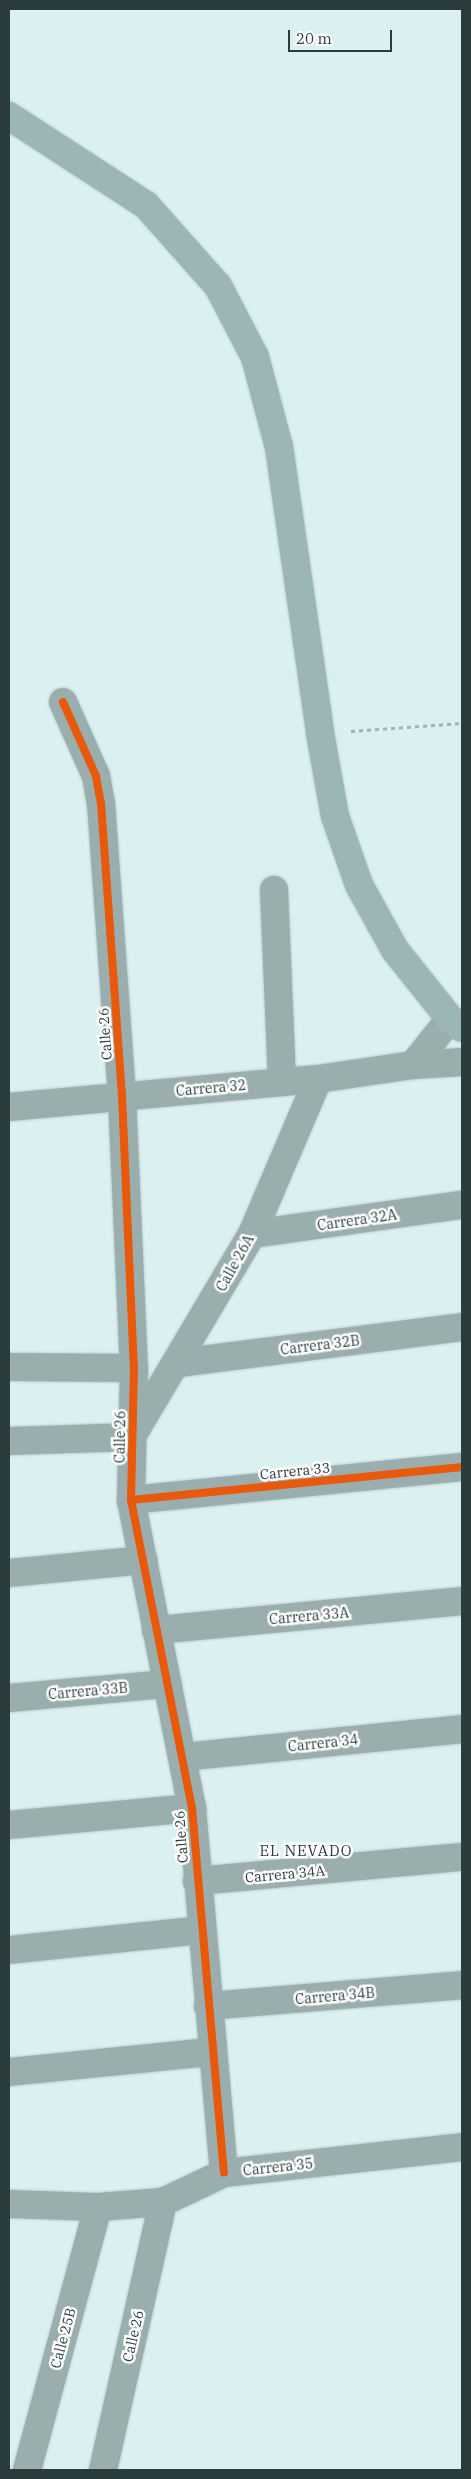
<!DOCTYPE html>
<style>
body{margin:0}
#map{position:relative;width:471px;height:2479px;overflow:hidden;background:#dbf1f1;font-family:"IBM Plex Serif",serif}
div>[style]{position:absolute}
.path>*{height:3px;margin-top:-1.5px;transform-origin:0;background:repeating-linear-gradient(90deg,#a2b4b5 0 4px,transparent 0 8px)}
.roads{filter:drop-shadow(0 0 1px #b9cbcb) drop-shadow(0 0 1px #b9cbcb)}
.minor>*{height:28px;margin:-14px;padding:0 14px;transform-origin:14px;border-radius:14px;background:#9aaeae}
.secondary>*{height:28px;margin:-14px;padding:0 14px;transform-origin:14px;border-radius:14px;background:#9cb5b6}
.cycleway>*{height:8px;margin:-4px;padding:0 4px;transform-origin:4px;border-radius:4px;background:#e8590c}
span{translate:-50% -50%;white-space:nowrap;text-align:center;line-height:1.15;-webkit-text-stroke:5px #fefefe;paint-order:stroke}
.street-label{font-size:14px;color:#2b3c3c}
.neighbourhood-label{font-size:15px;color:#2b3c3c;letter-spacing:1px}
.frame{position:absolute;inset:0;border:10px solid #2b3c3c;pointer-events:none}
.scale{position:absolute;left:288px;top:30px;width:104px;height:22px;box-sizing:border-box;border:2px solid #2b3c3c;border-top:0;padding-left:6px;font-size:15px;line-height:18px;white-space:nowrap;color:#2b3c3c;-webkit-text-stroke:4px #fefefe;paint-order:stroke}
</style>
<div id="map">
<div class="path">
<i style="left:351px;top:731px;width:111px;rotate:-4.1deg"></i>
</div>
<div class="roads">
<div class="minor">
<i style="left:63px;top:702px;width:81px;rotate:66deg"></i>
<i style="left:96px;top:776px;width:27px;rotate:80deg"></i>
<i style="left:101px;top:803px;width:294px;rotate:85.9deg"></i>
<i style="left:122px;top:1096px;width:272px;rotate:87.5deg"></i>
<i style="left:134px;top:1368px;width:132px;rotate:91.3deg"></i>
<i style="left:131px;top:1500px;width:314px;rotate:78.8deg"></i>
<i style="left:192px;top:1808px;width:366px;rotate:85deg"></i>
<i style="left:274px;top:890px;width:192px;rotate:87.6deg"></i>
<i style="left:413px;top:1065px;width:59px;rotate:-51.2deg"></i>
<i style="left:9px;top:1107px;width:310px;rotate:-5.2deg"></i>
<i style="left:318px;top:1079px;width:96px;rotate:-8.4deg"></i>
<i style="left:413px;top:1065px;width:49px;rotate:-3.5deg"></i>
<i style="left:252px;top:1234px;width:212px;rotate:-7.9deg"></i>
<i style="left:178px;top:1363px;width:286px;rotate:-7.2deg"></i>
<i style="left:9px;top:1367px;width:125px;rotate:0.5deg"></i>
<i style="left:132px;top:1436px;width:235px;rotate:-59.3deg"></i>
<i style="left:252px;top:1234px;width:168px;rotate:-66.9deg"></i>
<i style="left:9px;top:1441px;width:123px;rotate:-1.9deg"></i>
<i style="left:131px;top:1500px;width:333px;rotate:-5.7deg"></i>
<i style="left:9px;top:1573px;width:135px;rotate:-5.5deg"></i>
<i style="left:156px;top:1630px;width:307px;rotate:-5.4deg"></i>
<i style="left:9px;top:1698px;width:159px;rotate:-5.1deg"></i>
<i style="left:183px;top:1757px;width:280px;rotate:-5.7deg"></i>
<i style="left:9px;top:1825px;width:184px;rotate:-5.3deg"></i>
<i style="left:197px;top:1881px;width:266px;rotate:-5.2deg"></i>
<i style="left:9px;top:1950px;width:194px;rotate:-5.9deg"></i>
<i style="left:208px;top:2006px;width:255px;rotate:-4.7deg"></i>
<i style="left:9px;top:2072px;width:203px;rotate:-5.7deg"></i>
<i style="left:9px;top:2204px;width:89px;rotate:1.9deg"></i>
<i style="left:98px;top:2207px;width:65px;rotate:-4.4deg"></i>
<i style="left:163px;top:2202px;width:68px;rotate:-25.4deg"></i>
<i style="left:224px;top:2173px;width:239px;rotate:-6.2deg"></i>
<i style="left:27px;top:2470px;width:272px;rotate:-74.9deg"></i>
<i style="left:103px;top:2470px;width:275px;rotate:-77.4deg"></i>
</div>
<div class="secondary">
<i style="left:9px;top:116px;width:163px;rotate:33deg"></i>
<i style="left:146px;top:205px;width:108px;rotate:48.4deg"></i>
<i style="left:218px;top:286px;width:80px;rotate:62.5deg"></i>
<i style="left:255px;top:357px;width:93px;rotate:75.1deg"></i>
<i style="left:279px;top:447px;width:289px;rotate:81.8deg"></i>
<i style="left:320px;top:733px;width:84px;rotate:79.8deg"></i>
<i style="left:335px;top:816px;width:73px;rotate:70.8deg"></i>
<i style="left:359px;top:885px;width:74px;rotate:61deg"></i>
<i style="left:395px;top:950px;width:88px;rotate:51.4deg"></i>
<i style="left:450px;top:1019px;width:15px;rotate:37deg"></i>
</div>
</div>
<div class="cycleway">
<i style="left:63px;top:702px;width:81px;rotate:66deg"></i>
<i style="left:96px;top:776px;width:27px;rotate:80deg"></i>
<i style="left:101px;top:803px;width:294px;rotate:85.9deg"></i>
<i style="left:122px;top:1096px;width:272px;rotate:87.5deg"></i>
<i style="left:134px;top:1368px;width:132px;rotate:91.3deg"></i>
<i style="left:131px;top:1500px;width:314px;rotate:78.8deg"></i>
<i style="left:192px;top:1808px;width:366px;rotate:85deg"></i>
<i style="left:131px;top:1500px;width:333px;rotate:-5.7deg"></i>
</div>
<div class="street-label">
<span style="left:105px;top:1034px;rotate:-94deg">Calle 26</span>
<span style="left:211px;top:1088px;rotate:-5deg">Carrera 32</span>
<span style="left:357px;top:1220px;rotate:-8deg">Carrera 32A</span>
<span style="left:235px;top:1263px;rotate:-61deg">Calle 26A</span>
<span style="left:320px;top:1345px;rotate:-7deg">Carrera 32B</span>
<span style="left:120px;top:1437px;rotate:-89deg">Calle 26</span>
<span style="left:295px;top:1471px;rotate:-6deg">Carrera 33</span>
<span style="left:309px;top:1616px;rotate:-5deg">Carrera 33A</span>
<span style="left:88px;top:1691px;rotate:-5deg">Carrera 33B</span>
<span style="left:323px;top:1743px;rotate:-6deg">Carrera 34</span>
<span style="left:181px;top:1837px;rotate:-94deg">Calle 26</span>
<span style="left:285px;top:1874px;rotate:-5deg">Carrera 34A</span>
<span style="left:335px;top:1996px;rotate:-5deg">Carrera 34B</span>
<span style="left:278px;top:2167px;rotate:-6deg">Carrera 35</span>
<span style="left:133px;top:2336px;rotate:-77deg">Calle 26</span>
<span style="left:63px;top:2338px;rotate:-75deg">Calle 25B</span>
</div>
<div class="neighbourhood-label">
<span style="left:306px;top:1851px">EL NEVADO</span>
</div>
<div class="frame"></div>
<div class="scale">20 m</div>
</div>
